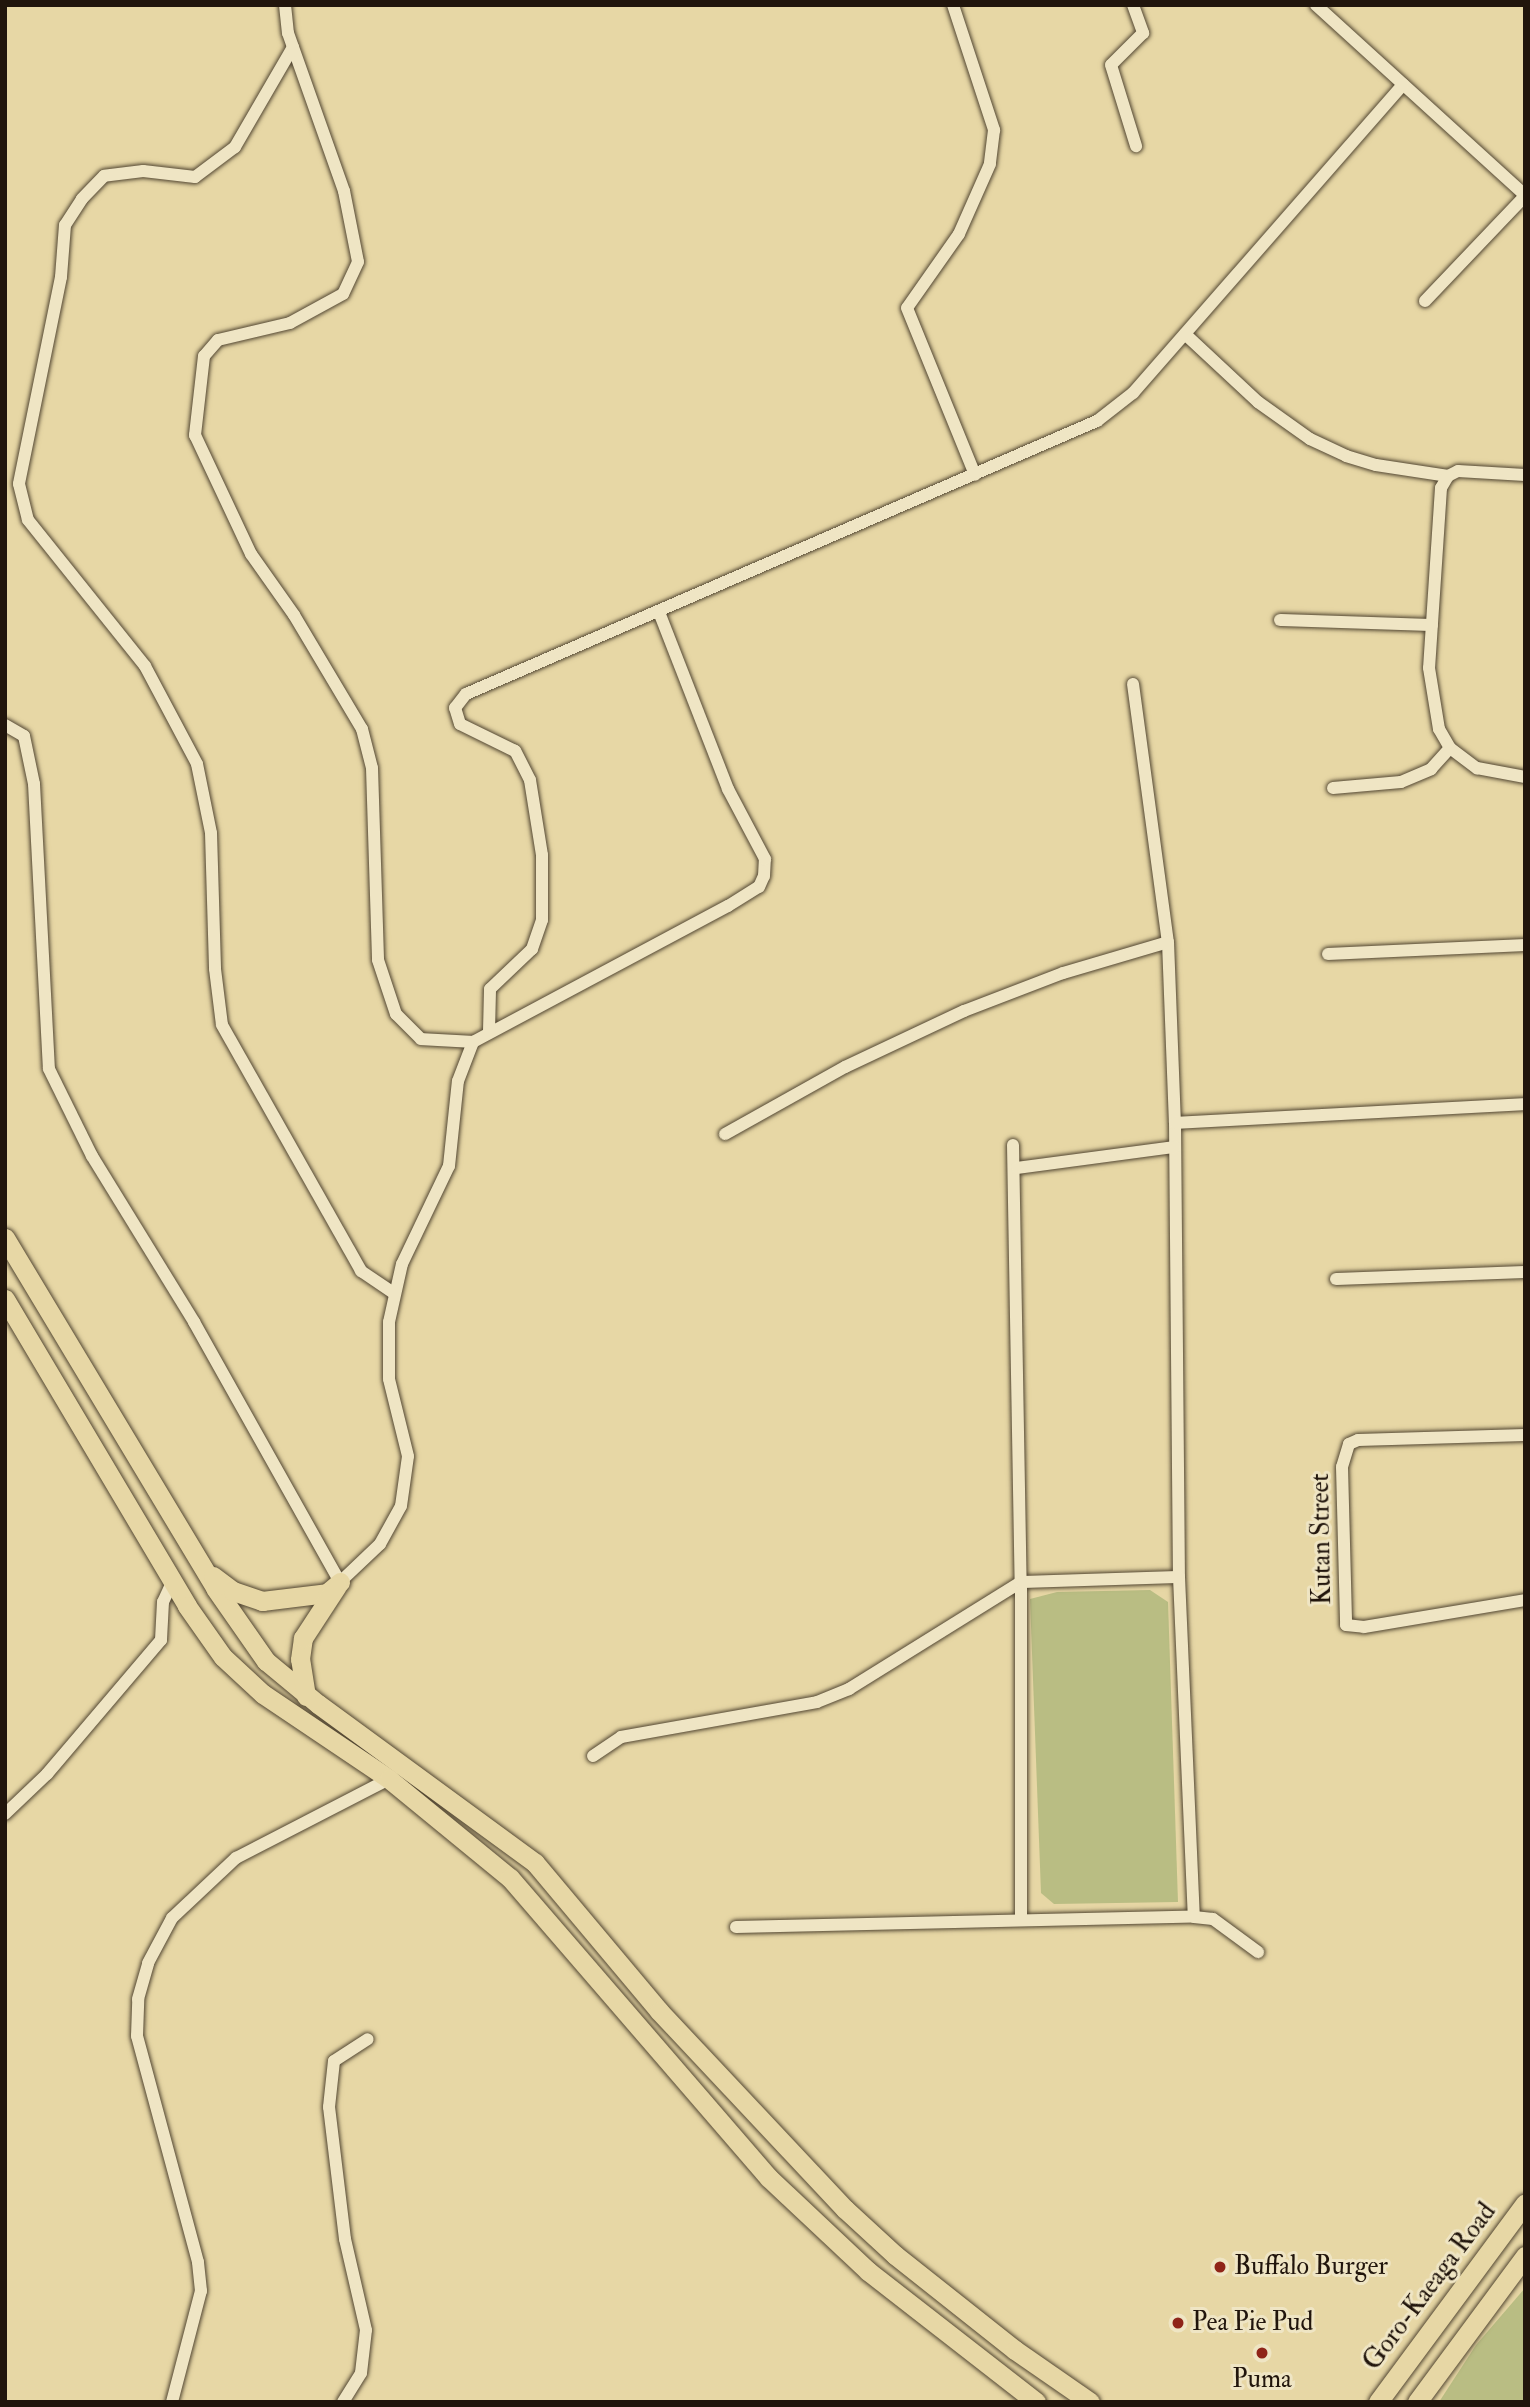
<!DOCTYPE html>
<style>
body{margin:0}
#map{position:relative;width:1530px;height:2407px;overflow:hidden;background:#e7d7a5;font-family:"IM FELL Double Pica",serif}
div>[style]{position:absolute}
.green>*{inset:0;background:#b9bd83}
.roads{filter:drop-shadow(0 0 2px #524632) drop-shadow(0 0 2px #524632)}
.minor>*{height:12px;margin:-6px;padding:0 6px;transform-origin:6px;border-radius:6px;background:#efe5c4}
.primary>*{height:19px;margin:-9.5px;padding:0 9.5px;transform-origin:9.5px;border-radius:9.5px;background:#e7d7a5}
.dots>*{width:19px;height:19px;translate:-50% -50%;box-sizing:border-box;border:4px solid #efe5c4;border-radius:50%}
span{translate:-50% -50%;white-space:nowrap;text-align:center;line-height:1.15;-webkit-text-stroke:6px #efe5c4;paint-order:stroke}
.street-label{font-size:26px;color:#21150c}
.poi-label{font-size:26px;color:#21150c}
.left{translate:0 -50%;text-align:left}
.frame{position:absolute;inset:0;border:7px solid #21150c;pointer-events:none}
</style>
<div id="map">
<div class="green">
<i style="clip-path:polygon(1150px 1590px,1168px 1602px,1178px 1902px,1054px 1904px,1041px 1893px,1030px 1599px,1057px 1592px)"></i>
<i style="clip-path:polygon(1525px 2288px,1525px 2402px,1439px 2402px,1476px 2345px)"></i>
</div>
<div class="roads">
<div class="minor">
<i style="left:285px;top:5px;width:28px;rotate:84deg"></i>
<i style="left:288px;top:33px;width:168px;rotate:70.5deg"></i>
<i style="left:344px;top:191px;width:72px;rotate:78.8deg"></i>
<i style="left:358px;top:262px;width:35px;rotate:115deg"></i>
<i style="left:343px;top:294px;width:60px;rotate:151.3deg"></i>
<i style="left:290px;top:323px;width:74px;rotate:166.7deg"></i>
<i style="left:218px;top:340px;width:21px;rotate:131deg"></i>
<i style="left:204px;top:356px;width:80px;rotate:96.5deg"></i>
<i style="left:195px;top:435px;width:132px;rotate:64.8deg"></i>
<i style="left:251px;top:554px;width:75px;rotate:54.8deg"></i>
<i style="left:294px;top:615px;width:133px;rotate:59.2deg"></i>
<i style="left:362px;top:729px;width:40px;rotate:75.6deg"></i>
<i style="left:372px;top:768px;width:192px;rotate:88.2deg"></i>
<i style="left:378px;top:960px;width:57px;rotate:71.6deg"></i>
<i style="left:396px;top:1014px;width:35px;rotate:45deg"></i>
<i style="left:421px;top:1039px;width:52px;rotate:3.3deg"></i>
<i style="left:953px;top:5px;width:132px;rotate:71.8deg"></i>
<i style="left:994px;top:130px;width:34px;rotate:97deg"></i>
<i style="left:990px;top:164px;width:77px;rotate:113.9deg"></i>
<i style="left:959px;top:234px;width:90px;rotate:125.1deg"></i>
<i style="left:907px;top:308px;width:180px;rotate:67.8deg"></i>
<i style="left:1133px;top:5px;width:30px;rotate:70deg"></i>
<i style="left:1143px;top:33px;width:45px;rotate:135deg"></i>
<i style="left:1111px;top:65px;width:85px;rotate:72.8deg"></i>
<i style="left:1316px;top:5px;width:282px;rotate:42.3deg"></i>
<i style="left:293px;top:47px;width:116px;rotate:120.1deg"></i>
<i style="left:235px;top:147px;width:50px;rotate:143.1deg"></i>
<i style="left:195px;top:177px;width:52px;rotate:-173.4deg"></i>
<i style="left:143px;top:171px;width:39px;rotate:173deg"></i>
<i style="left:104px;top:176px;width:32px;rotate:134deg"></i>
<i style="left:82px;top:199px;width:31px;rotate:123deg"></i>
<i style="left:65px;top:225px;width:52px;rotate:94.4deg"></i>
<i style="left:61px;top:277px;width:211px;rotate:101.5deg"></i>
<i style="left:19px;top:484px;width:37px;rotate:76deg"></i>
<i style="left:28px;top:520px;width:187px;rotate:51.3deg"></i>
<i style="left:145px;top:666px;width:111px;rotate:62deg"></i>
<i style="left:197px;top:764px;width:70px;rotate:78.5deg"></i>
<i style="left:211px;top:833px;width:136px;rotate:88.3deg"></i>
<i style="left:215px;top:969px;width:56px;rotate:82.9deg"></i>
<i style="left:222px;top:1025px;width:283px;rotate:60.5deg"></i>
<i style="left:361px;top:1271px;width:40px;rotate:34deg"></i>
<i style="left:1425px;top:301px;width:145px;rotate:-46.4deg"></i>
<i style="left:1185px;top:334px;width:100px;rotate:43deg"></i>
<i style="left:1258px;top:402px;width:64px;rotate:35.4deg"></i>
<i style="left:1310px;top:439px;width:40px;rotate:25deg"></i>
<i style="left:1346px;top:456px;width:31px;rotate:17deg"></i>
<i style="left:1376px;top:465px;width:73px;rotate:8.7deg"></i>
<i style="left:1448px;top:476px;width:11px;rotate:-27deg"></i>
<i style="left:1458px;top:471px;width:67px;rotate:3.4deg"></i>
<i style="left:1448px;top:476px;width:14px;rotate:120deg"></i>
<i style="left:1441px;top:488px;width:180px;rotate:93.8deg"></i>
<i style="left:1429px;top:668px;width:62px;rotate:80.7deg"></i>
<i style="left:1439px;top:729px;width:22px;rotate:60deg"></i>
<i style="left:1450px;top:748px;width:34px;rotate:37deg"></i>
<i style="left:1477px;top:768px;width:49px;rotate:10.6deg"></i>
<i style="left:1280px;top:620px;width:152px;rotate:1.9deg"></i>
<i style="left:1133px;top:684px;width:260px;rotate:82.3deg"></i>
<i style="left:1168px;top:942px;width:181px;rotate:87.8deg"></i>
<i style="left:1175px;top:1123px;width:454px;rotate:89.5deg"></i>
<i style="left:1179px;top:1577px;width:340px;rotate:87.5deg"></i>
<i style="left:5px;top:725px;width:22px;rotate:30deg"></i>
<i style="left:24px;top:736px;width:49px;rotate:78.2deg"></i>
<i style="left:34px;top:784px;width:285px;rotate:87deg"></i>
<i style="left:49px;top:1069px;width:97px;rotate:63.7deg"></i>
<i style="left:92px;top:1156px;width:195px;rotate:58.4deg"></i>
<i style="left:194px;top:1322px;width:298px;rotate:60.7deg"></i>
<i style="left:340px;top:1582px;width:55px;rotate:-43.5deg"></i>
<i style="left:380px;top:1544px;width:43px;rotate:-61.1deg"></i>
<i style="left:401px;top:1506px;width:50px;rotate:-82deg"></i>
<i style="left:408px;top:1456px;width:79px;rotate:-103.9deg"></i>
<i style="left:389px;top:1379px;width:57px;rotate:-90deg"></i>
<i style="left:389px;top:1322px;width:59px;rotate:-77.4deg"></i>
<i style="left:402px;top:1264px;width:109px;rotate:-64.4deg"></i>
<i style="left:449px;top:1166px;width:85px;rotate:-84deg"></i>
<i style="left:458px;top:1081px;width:42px;rotate:-69deg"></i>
<i style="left:473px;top:1042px;width:289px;rotate:-28.1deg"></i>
<i style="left:728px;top:906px;width:36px;rotate:-32deg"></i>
<i style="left:759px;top:887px;width:12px;rotate:-66deg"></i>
<i style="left:764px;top:876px;width:17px;rotate:-87deg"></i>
<i style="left:765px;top:859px;width:79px;rotate:-117.9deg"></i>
<i style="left:728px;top:789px;width:190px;rotate:-111.3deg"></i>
<i style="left:1333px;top:788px;width:68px;rotate:-5deg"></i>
<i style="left:1401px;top:782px;width:33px;rotate:-23deg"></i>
<i style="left:1431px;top:769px;width:28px;rotate:-48deg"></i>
<i style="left:1328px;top:954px;width:197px;rotate:-2.6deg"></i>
<i style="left:489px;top:1031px;width:42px;rotate:-88.6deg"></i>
<i style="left:490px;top:989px;width:58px;rotate:-43.6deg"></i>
<i style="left:532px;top:949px;width:31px;rotate:-71deg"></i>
<i style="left:542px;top:920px;width:65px;rotate:-90deg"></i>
<i style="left:542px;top:855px;width:76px;rotate:-99.1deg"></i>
<i style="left:530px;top:780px;width:33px;rotate:-117deg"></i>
<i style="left:515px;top:751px;width:61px;rotate:-153.9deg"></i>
<i style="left:460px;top:724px;width:17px;rotate:-107deg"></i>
<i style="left:455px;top:708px;width:18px;rotate:-52deg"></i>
<i style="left:466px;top:694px;width:688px;rotate:-23.4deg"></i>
<i style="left:1097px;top:421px;width:46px;rotate:-37.9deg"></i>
<i style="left:1133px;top:393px;width:410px;rotate:-48.8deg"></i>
<i style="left:1175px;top:1123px;width:351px;rotate:-3.1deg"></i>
<i style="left:725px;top:1134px;width:137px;rotate:-29.2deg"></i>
<i style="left:845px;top:1067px;width:132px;rotate:-25.2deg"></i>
<i style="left:964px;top:1011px;width:106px;rotate:-21deg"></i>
<i style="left:1063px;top:973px;width:109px;rotate:-16.4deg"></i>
<i style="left:1013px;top:1145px;width:437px;rotate:89deg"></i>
<i style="left:1021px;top:1582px;width:338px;rotate:90deg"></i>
<i style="left:1017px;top:1168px;width:159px;rotate:-7.6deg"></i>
<i style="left:1336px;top:1279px;width:189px;rotate:-2.1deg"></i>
<i style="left:1525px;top:1435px;width:167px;rotate:178.3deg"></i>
<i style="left:1358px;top:1440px;width:10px;rotate:156deg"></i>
<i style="left:1349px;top:1444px;width:24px;rotate:107deg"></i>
<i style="left:1342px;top:1467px;width:158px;rotate:88.5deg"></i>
<i style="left:1346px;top:1625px;width:18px;rotate:6deg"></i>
<i style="left:1364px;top:1627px;width:163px;rotate:-9.5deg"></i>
<i style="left:593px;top:1756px;width:34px;rotate:-34deg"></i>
<i style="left:621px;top:1737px;width:199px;rotate:-10.1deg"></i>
<i style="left:817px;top:1702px;width:35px;rotate:-22deg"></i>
<i style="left:849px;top:1689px;width:203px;rotate:-31.9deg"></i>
<i style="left:1021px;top:1582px;width:158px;rotate:-1.8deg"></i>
<i style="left:5px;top:1814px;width:58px;rotate:-43.6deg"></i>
<i style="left:47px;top:1774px;width:176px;rotate:-49.6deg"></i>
<i style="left:161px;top:1640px;width:38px;rotate:-87deg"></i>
<i style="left:163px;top:1602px;width:23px;rotate:-65deg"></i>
<i style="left:736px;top:1927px;width:458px;rotate:-1.3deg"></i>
<i style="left:1194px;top:1917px;width:19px;rotate:6deg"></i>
<i style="left:1213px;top:1919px;width:56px;rotate:36.3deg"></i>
<i style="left:172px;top:2402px;width:115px;rotate:-75.4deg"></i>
<i style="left:201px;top:2291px;width:29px;rotate:-96deg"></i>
<i style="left:198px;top:2262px;width:234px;rotate:-105.1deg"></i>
<i style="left:137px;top:2036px;width:37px;rotate:-88deg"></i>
<i style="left:138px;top:1999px;width:37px;rotate:-74deg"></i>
<i style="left:148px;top:1963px;width:51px;rotate:-61.9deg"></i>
<i style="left:172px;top:1918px;width:88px;rotate:-43.2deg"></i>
<i style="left:236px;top:1858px;width:172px;rotate:-27.3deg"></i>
<i style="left:343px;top:2402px;width:34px;rotate:-58deg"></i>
<i style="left:361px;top:2373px;width:43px;rotate:-83.4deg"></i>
<i style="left:366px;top:2330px;width:93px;rotate:-103deg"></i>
<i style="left:345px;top:2239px;width:133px;rotate:-96.9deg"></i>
<i style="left:329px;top:2107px;width:46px;rotate:-83.8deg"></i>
<i style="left:334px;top:2061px;width:40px;rotate:-32.9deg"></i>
</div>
<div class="primary">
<i style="left:5px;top:1238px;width:408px;rotate:59deg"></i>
<i style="left:215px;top:1588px;width:89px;rotate:55.1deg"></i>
<i style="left:266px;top:1661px;width:67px;rotate:39.6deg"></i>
<i style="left:318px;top:1704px;width:269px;rotate:36.2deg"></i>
<i style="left:535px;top:1863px;width:193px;rotate:50deg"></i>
<i style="left:659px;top:2011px;width:272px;rotate:46.8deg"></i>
<i style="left:845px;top:2209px;width:68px;rotate:42.6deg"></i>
<i style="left:895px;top:2255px;width:153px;rotate:38.4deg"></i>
<i style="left:1015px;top:2350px;width:91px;rotate:34.7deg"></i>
<i style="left:5px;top:1299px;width:357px;rotate:59.3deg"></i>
<i style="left:187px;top:1606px;width:62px;rotate:54.8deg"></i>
<i style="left:223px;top:1657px;width:54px;rotate:42.8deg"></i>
<i style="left:263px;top:1694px;width:152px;rotate:34deg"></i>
<i style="left:389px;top:1779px;width:156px;rotate:39.3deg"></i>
<i style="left:510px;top:1878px;width:396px;rotate:49.2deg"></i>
<i style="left:769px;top:2178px;width:136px;rotate:43.2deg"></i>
<i style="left:868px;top:2271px;width:213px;rotate:37.9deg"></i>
<i style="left:213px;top:1576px;width:25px;rotate:37deg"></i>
<i style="left:233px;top:1591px;width:31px;rotate:19deg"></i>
<i style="left:262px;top:1601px;width:65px;rotate:-7deg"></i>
<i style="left:327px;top:1593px;width:17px;rotate:-40deg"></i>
<i style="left:306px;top:1696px;width:37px;rotate:-99deg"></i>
<i style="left:300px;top:1659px;width:21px;rotate:-82deg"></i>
<i style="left:303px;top:1638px;width:62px;rotate:-56.8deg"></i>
<i style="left:1378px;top:2402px;width:247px;rotate:-53.5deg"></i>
<i style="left:1417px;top:2402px;width:182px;rotate:-53.5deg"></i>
</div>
</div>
<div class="dots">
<i style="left:1220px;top:2267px;background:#8f2418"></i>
<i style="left:1178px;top:2323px;background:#8f2418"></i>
<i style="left:1262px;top:2353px;background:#8f2418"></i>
</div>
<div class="street-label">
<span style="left:1322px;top:1539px;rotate:-91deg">Kutan Street</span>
<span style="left:1430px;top:2287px;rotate:-53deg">Goro-Kaeaga Road</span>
</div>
<div class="poi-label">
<span class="left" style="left:1234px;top:2267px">Buffalo Burger</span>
<span class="left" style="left:1192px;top:2323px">Pea Pie Pud</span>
<span style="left:1262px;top:2380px">Puma</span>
</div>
<div class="frame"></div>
</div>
